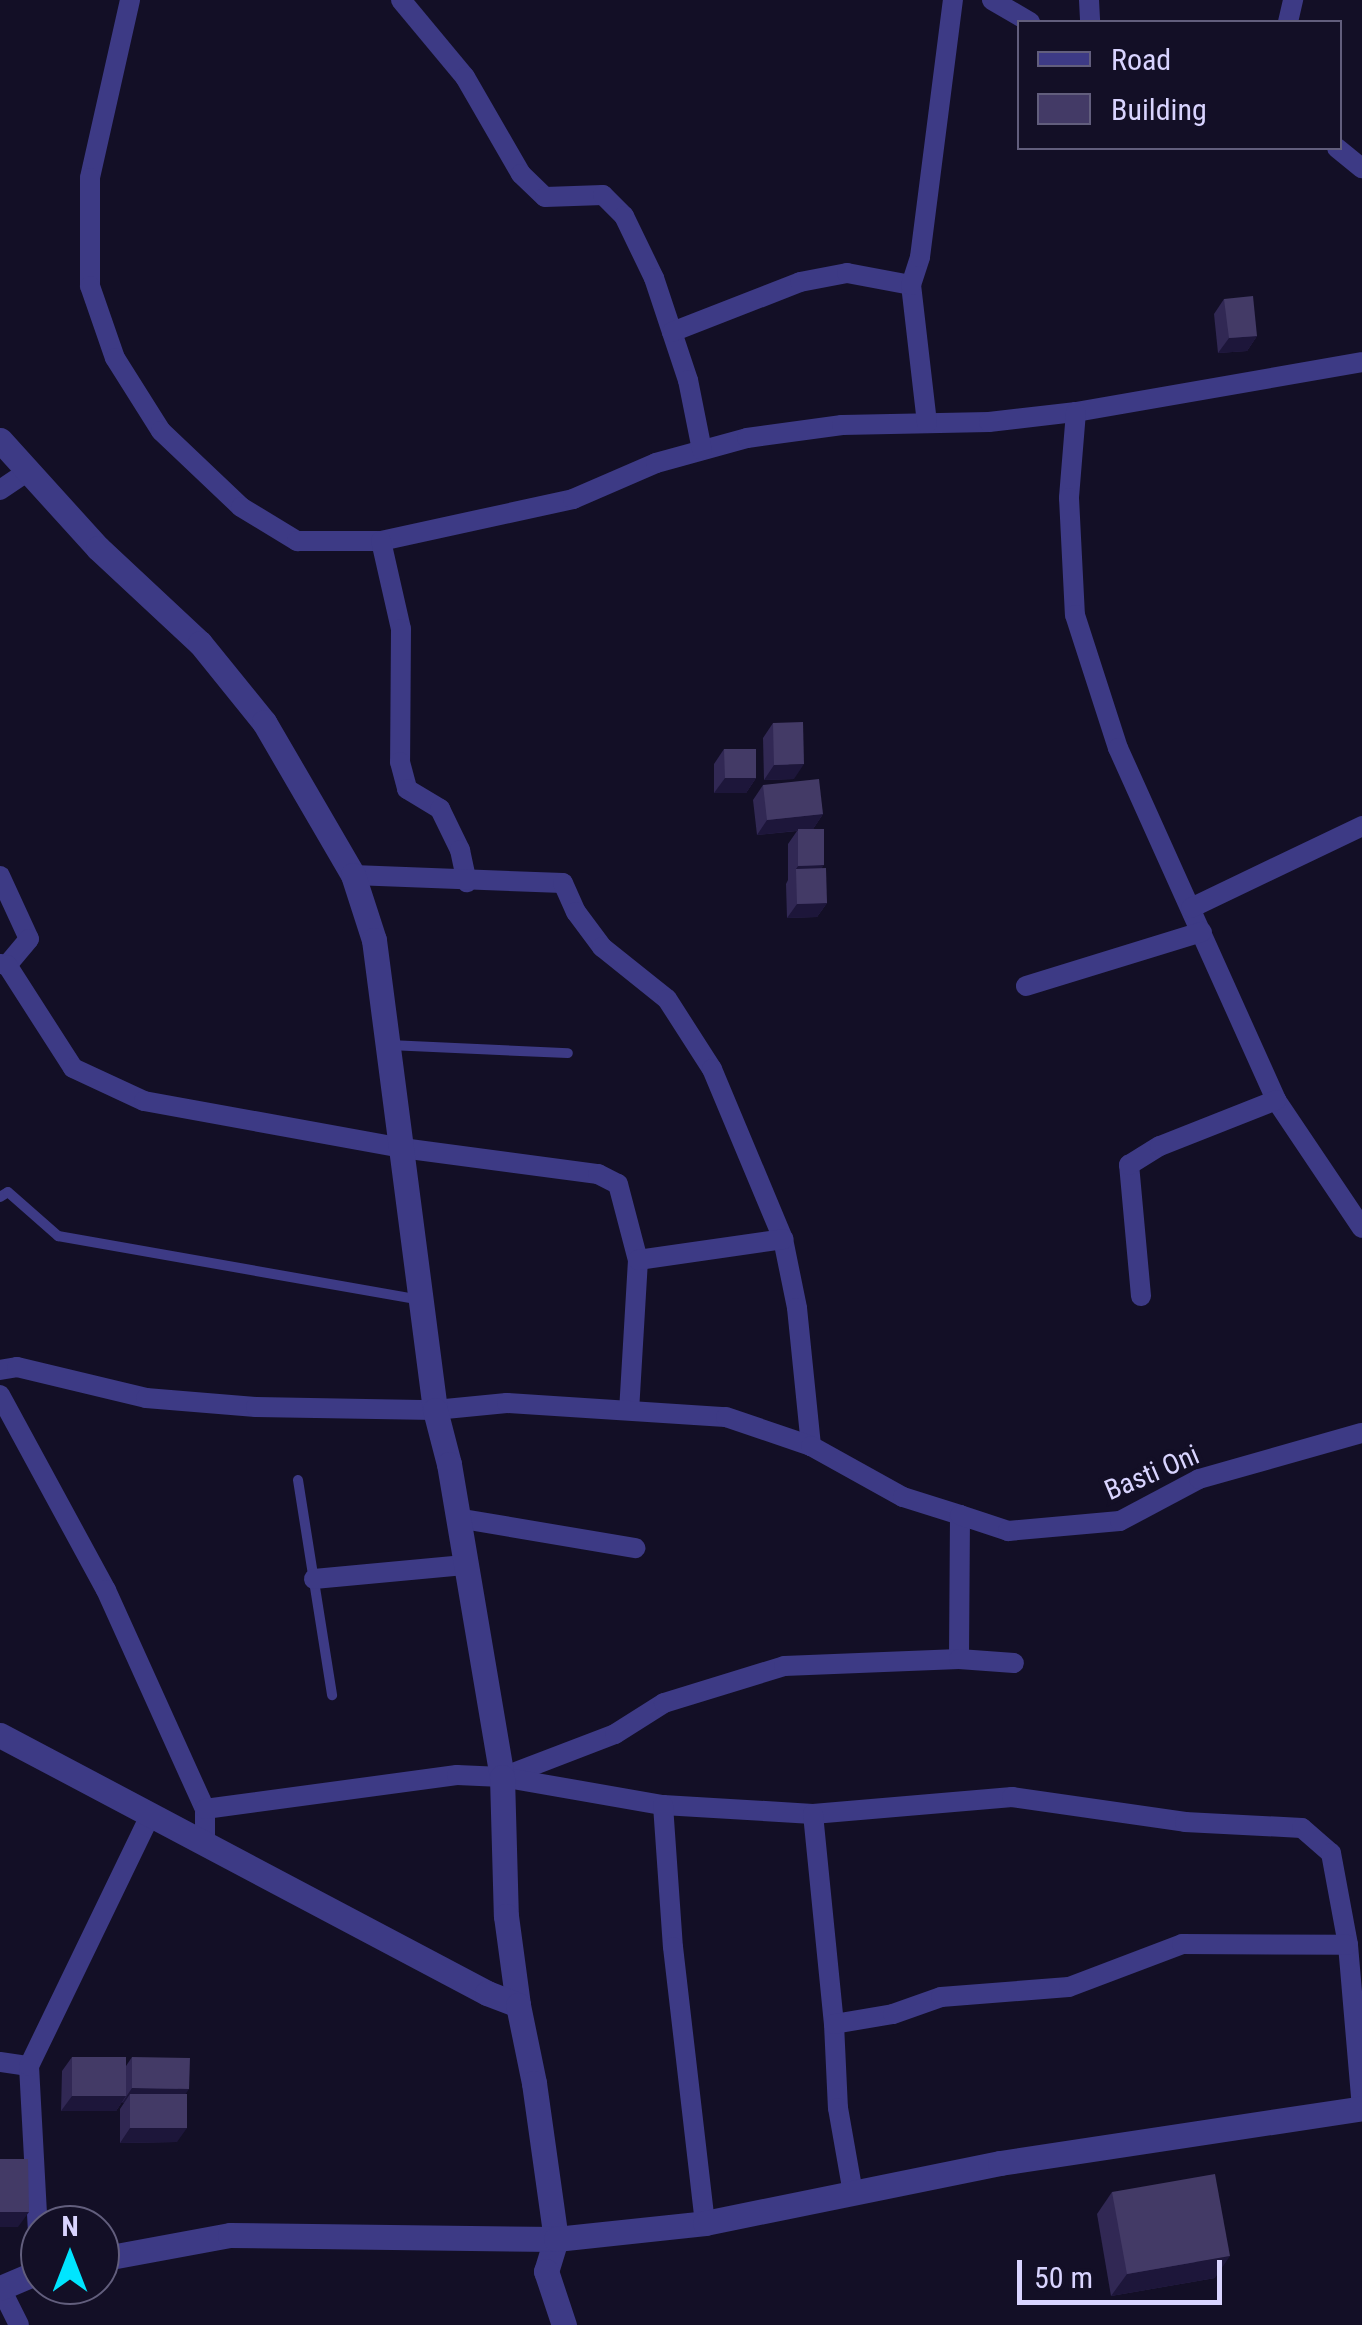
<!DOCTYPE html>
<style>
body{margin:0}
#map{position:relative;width:1362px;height:2325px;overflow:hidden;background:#130f26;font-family:"Roboto Condensed",sans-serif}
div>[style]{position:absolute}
.service>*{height:10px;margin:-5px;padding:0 5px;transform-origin:5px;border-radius:5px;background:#3d3a85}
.minor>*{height:20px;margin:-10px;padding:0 10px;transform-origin:10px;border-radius:10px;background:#3d3a85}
.tertiary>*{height:25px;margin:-12.5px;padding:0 12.5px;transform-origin:12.5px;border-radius:12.5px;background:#3d3a85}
.wall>*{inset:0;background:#312854}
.shaded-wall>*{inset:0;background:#1d163a}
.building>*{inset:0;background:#433a66}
span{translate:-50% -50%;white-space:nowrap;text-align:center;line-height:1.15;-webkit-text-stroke:9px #130f26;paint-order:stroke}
.street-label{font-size:28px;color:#d9d4ff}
.legend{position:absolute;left:1017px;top:20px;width:325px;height:130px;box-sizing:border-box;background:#130f26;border:2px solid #625e7d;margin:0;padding:12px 18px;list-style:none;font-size:30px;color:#d9d4ff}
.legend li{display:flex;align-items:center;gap:20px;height:50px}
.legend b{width:50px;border:2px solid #625e7d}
.north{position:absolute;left:20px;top:2205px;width:100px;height:100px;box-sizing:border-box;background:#130f26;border:2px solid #625e7d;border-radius:50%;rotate:0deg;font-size:28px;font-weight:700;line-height:40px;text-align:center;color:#d9d4ff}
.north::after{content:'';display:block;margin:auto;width:35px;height:45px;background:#00e5ff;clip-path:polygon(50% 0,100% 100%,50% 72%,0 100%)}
.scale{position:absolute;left:1017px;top:2260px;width:205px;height:45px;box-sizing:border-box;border:5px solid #d9d4ff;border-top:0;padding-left:12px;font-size:30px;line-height:35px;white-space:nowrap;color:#d9d4ff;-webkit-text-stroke:8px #130f26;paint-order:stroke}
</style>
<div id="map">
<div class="service">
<i style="left:389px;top:1045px;width:179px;rotate:2.6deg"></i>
<i style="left:0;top:1197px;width:9px;rotate:-32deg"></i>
<i style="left:8px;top:1192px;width:67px;rotate:41.3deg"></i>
<i style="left:58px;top:1236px;width:368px;rotate:10deg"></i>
<i style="left:298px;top:1480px;width:218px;rotate:81deg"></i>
</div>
<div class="minor">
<i style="left:130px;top:0;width:182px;rotate:102.7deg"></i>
<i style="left:90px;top:178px;width:108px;rotate:90deg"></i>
<i style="left:90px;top:286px;width:76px;rotate:70.9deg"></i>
<i style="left:115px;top:358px;width:86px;rotate:57.8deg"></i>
<i style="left:161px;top:431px;width:110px;rotate:43.5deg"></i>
<i style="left:241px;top:507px;width:66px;rotate:31.3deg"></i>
<i style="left:297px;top:541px;width:84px"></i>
<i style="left:381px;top:541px;width:197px;rotate:-12.3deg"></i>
<i style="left:573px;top:499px;width:90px;rotate:-23.4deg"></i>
<i style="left:656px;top:463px;width:94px;rotate:-15.4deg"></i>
<i style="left:747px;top:438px;width:96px;rotate:-7.8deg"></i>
<i style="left:842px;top:425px;width:147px;rotate:-1.2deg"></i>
<i style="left:989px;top:422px;width:88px;rotate:-6.6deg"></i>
<i style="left:1076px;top:412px;width:290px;rotate:-9.9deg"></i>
<i style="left:401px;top:0;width:100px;rotate:50.3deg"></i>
<i style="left:465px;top:77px;width:112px;rotate:60deg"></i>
<i style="left:521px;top:174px;width:33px;rotate:44deg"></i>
<i style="left:545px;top:197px;width:58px;rotate:-2deg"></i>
<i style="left:603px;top:195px;width:30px;rotate:45deg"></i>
<i style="left:624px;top:216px;width:69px;rotate:64.2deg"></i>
<i style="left:654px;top:278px;width:108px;rotate:71.6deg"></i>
<i style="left:688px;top:380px;width:71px;rotate:78.7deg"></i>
<i style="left:992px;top:0;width:44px;rotate:30.1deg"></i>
<i style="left:1089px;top:0;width:22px;rotate:87deg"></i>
<i style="left:1288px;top:22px;width:23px;rotate:-77deg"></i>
<i style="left:1337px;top:148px;width:32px;rotate:39deg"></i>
<i style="left:672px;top:332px;width:137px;rotate:-21.3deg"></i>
<i style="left:800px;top:282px;width:48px;rotate:-10.8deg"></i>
<i style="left:847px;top:273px;width:65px;rotate:10.6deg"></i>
<i style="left:1076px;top:412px;width:86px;rotate:94.7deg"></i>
<i style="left:1069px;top:498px;width:117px;rotate:87.1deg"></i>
<i style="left:1075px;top:615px;width:140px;rotate:72.1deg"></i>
<i style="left:1118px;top:748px;width:386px;rotate:65.8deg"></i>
<i style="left:1276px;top:1100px;width:154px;rotate:56.1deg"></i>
<i style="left:927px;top:423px;width:139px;rotate:-96.6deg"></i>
<i style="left:911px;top:285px;width:29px;rotate:-72deg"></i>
<i style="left:920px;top:257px;width:259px;rotate:-82.7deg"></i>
<i style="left:0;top:490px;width:34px;rotate:-34deg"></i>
<i style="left:381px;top:541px;width:90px;rotate:77.2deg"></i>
<i style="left:401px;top:629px;width:133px;rotate:90.4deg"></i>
<i style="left:400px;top:762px;width:28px;rotate:75deg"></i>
<i style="left:407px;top:789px;width:39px;rotate:31deg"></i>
<i style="left:440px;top:809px;width:46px;rotate:64deg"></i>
<i style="left:460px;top:850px;width:33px;rotate:78deg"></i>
<i style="left:353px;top:875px;width:210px;rotate:2.2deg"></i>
<i style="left:563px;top:883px;width:32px;rotate:66deg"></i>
<i style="left:576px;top:912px;width:44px;rotate:53.4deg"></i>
<i style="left:602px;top:947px;width:83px;rotate:38.7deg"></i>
<i style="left:667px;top:999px;width:83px;rotate:57.3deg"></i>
<i style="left:712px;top:1069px;width:184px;rotate:67.3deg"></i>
<i style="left:783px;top:1239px;width:70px;rotate:78.5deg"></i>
<i style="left:797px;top:1308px;width:139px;rotate:84.2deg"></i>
<i style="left:0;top:876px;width:69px;rotate:65.3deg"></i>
<i style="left:29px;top:939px;width:34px;rotate:130deg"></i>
<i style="left:1191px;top:908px;width:190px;rotate:-25.6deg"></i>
<i style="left:0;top:964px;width:7px;rotate:8deg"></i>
<i style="left:7px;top:965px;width:122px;rotate:57.3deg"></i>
<i style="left:73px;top:1068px;width:78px;rotate:24.9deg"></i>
<i style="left:144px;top:1101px;width:262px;rotate:10.3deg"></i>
<i style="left:402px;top:1148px;width:198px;rotate:7.6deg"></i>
<i style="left:598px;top:1174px;width:22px;rotate:27deg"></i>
<i style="left:618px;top:1184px;width:79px;rotate:75.3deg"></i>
<i style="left:638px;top:1260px;width:150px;rotate:93.4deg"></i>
<i style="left:1026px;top:986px;width:184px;rotate:-17.1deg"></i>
<i style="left:638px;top:1260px;width:147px;rotate:-8.2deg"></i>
<i style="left:1141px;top:1296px;width:132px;rotate:-95.2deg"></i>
<i style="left:1129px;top:1165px;width:36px;rotate:-32deg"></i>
<i style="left:1160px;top:1146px;width:125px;rotate:-21.6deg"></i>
<i style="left:0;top:1370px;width:17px;rotate:-10deg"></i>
<i style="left:17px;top:1367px;width:133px;rotate:13.5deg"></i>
<i style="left:146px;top:1398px;width:110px;rotate:4.7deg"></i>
<i style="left:256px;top:1407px;width:179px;rotate:1deg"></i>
<i style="left:435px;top:1410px;width:72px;rotate:-5.6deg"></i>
<i style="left:507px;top:1403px;width:219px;rotate:3.7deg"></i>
<i style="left:726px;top:1417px;width:90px;rotate:18.8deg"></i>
<i style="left:811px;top:1446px;width:105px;rotate:29deg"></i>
<i style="left:903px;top:1497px;width:60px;rotate:17.5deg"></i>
<i style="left:960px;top:1515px;width:144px;rotate:90.4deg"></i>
<i style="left:0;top:1395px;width:222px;rotate:61.5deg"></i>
<i style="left:106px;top:1590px;width:240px;rotate:65.7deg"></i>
<i style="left:205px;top:1809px;width:34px;rotate:90deg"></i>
<i style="left:960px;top:1515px;width:51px;rotate:18.4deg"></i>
<i style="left:1008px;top:1531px;width:112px;rotate:-5.1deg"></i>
<i style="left:1120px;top:1521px;width:89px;rotate:-28deg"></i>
<i style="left:1199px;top:1479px;width:169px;rotate:-15.8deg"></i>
<i style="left:457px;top:1518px;width:181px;rotate:9.6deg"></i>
<i style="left:314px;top:1579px;width:151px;rotate:-5.3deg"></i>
<i style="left:503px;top:1777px;width:120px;rotate:-21deg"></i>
<i style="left:615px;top:1734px;width:58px;rotate:-32.3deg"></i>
<i style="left:664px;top:1703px;width:126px;rotate:-17.1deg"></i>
<i style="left:784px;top:1666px;width:175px;rotate:-2.3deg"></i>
<i style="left:959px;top:1659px;width:55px;rotate:4.2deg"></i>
<i style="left:663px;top:1805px;width:150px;rotate:3.4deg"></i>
<i style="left:813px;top:1814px;width:200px;rotate:-4.9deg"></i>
<i style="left:1012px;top:1797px;width:175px;rotate:8.2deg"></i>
<i style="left:1185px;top:1822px;width:117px;rotate:2.9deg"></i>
<i style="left:1302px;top:1828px;width:38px;rotate:41deg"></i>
<i style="left:1331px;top:1853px;width:94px;rotate:79.5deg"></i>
<i style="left:1348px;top:1945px;width:164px;rotate:85.1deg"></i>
<i style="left:205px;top:1809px;width:254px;rotate:-7.7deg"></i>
<i style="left:457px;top:1775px;width:45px;rotate:2.5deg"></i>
<i style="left:502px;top:1777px;width:163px;rotate:9.9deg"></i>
<i style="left:663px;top:1805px;width:142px;rotate:86deg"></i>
<i style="left:673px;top:1947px;width:278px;rotate:83.4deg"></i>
<i style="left:813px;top:1814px;width:211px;rotate:84.3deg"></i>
<i style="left:834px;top:2024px;width:84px;rotate:87.3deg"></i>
<i style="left:838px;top:2108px;width:86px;rotate:80deg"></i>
<i style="left:834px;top:2024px;width:60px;rotate:-9.6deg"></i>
<i style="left:893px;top:2014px;width:51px;rotate:-19.5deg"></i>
<i style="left:941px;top:1997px;width:128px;rotate:-4.5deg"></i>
<i style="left:1069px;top:1987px;width:121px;rotate:-20.8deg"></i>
<i style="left:1182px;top:1944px;width:166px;rotate:0.3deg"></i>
<i style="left:0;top:2062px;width:29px;rotate:8deg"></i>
<i style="left:29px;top:2066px;width:205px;rotate:86.9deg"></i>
<i style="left:29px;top:2066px;width:280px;rotate:-64.2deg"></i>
<i style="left:0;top:2287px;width:42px;rotate:63.4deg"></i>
</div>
<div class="tertiary">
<i style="left:0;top:440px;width:146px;rotate:47.8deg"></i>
<i style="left:98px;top:548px;width:139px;rotate:43deg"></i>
<i style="left:200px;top:643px;width:102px;rotate:51deg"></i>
<i style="left:264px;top:722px;width:177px;rotate:59.8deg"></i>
<i style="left:353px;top:875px;width:68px;rotate:72.1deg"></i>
<i style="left:374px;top:940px;width:474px;rotate:82.6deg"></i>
<i style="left:435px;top:1410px;width:56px;rotate:75.5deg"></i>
<i style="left:449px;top:1464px;width:317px;rotate:80.4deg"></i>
<i style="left:502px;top:1777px;width:139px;rotate:88.4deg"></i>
<i style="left:506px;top:1916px;width:90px;rotate:82.3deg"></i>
<i style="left:0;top:1735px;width:551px;rotate:27.91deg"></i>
<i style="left:487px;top:1993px;width:33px;rotate:21deg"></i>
<i style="left:518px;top:2005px;width:80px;rotate:78.4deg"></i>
<i style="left:534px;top:2083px;width:158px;rotate:82deg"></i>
<i style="left:556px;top:2239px;width:34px;rotate:107deg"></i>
<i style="left:546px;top:2271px;width:57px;rotate:71.6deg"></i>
<i style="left:100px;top:2259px;width:132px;rotate:-10.5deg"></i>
<i style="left:230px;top:2235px;width:326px;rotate:0.7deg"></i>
<i style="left:556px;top:2239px;width:150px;rotate:-6.1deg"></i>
<i style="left:705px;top:2223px;width:301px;rotate:-11.5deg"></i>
<i style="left:1000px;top:2163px;width:366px;rotate:-8.6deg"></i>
<i style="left:0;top:2288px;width:43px;rotate:-23deg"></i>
</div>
<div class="wall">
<i style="clip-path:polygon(1224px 299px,1257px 336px,1247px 351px,1218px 353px,1214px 314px)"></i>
<i style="clip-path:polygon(773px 723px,794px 779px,764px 780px,763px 738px)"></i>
<i style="clip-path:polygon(724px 749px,756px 778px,746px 793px,714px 793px,714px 764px)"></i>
<i style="clip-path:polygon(763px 785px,823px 814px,813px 829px,822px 868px,827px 903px,817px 917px,787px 918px,786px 884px,788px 880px,788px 844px,797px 831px,757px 835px,753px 800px)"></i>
<i style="clip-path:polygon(72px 2057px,126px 2066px,132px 2057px,186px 2094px,177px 2142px,120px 2143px,120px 2109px,124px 2103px,122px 2102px,116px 2111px,61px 2111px,62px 2071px)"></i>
<i style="clip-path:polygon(1112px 2192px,1215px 2278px,1111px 2296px,1097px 2214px)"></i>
</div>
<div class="shaded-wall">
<i style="clip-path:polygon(1257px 336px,1247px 351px,1218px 353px,1229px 338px)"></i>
<i style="clip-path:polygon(804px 764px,794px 779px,764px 780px,774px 765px)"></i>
<i style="clip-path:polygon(725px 778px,756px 778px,746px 793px,714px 793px)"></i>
<i style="clip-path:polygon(823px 814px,813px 829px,757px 835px,767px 820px)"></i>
<i style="clip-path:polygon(824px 865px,814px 880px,796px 869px,798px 866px)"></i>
<i style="clip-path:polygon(827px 903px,817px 917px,787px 918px,797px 904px)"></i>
<i style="clip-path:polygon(132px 2088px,189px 2089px,179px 2104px,130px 2094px,124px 2103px,122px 2103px)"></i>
<i style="clip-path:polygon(72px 2096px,126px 2096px,116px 2111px,61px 2111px)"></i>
<i style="clip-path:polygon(130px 2128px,187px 2128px,177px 2142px,120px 2143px)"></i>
<i style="clip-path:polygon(0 2212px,29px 2212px,18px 2227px,0 2227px)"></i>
<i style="clip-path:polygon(1230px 2256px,1215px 2278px,1111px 2296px,1127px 2274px)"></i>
</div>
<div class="building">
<i style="clip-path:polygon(1253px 296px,1257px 336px,1229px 338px,1224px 299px)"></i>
<i style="clip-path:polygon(803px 722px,804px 764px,774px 765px,773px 723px)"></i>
<i style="clip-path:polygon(724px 749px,756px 749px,756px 778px,725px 778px)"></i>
<i style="clip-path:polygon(819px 779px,823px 814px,767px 820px,763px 785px)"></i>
<i style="clip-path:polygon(798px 829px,824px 829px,824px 865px,798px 866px)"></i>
<i style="clip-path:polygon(826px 868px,827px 903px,797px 904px,796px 869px)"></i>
<i style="clip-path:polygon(72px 2057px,126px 2057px,126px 2096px,72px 2096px)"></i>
<i style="clip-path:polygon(132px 2057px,190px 2058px,189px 2089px,132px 2088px)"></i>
<i style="clip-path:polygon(130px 2094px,187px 2094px,187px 2128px,130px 2128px)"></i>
<i style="clip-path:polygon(0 2159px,28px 2159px,29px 2212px,0 2212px)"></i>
<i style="clip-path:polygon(1215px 2174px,1230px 2256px,1127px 2274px,1112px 2192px)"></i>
</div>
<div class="street-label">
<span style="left:1152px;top:1473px;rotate:-23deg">Basti Oni</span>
</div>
<ul class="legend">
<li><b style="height:12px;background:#3d3a85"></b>Road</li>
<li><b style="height:28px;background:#433a66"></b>Building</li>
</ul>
<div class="north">N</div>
<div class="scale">50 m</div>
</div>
